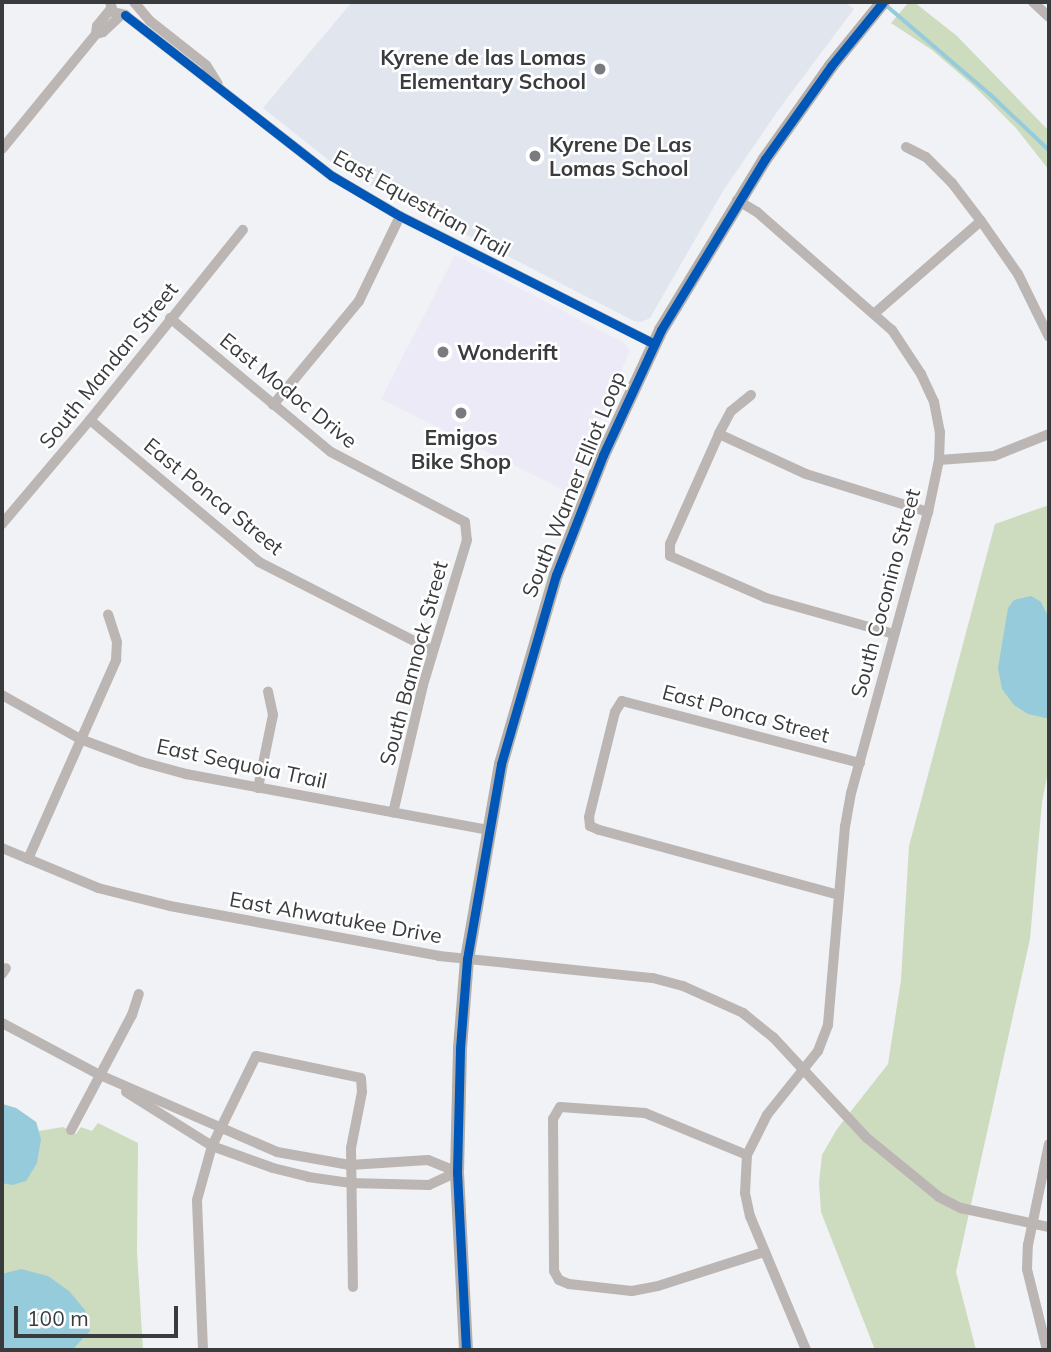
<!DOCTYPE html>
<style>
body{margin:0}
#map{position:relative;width:1051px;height:1352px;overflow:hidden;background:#f0f2f6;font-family:Mulish,sans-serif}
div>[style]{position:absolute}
.commercial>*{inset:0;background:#edeaf8}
.built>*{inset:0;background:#e0e5ee}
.green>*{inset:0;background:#cddbbf}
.water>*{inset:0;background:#95cbdb}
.stream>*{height:3.5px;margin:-1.75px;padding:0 1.75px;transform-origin:1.75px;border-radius:1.75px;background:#95cbdb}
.minor>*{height:10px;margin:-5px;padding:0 5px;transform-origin:5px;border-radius:5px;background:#bbb6b3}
.major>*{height:14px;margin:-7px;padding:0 7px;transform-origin:7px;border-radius:7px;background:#b4afaa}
.cycleway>*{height:9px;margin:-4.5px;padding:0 4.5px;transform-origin:4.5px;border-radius:4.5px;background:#0057b8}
.dots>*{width:19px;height:19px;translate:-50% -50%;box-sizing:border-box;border:4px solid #fff;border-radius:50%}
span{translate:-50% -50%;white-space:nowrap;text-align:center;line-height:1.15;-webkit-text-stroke:5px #fff;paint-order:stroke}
.poi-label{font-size:21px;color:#393b3d;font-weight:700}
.right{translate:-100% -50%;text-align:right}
.left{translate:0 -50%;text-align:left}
.street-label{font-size:21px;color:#393b3d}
.frame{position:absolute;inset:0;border:4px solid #393b3d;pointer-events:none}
.scale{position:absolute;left:14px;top:1306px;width:164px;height:32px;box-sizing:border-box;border:4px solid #393b3d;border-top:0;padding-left:9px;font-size:21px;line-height:24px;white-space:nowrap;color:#393b3d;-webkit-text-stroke:5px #fff;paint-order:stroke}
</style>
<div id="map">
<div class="commercial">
<i style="clip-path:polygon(455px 255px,623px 342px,630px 350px,570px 493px,381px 399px)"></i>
</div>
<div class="built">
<i style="clip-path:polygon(352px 2px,845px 2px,854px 9px,779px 109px,723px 191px,650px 318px,641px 322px,634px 321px,360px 180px,331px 162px,263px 108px)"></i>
</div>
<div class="green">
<i style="clip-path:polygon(909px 2px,914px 2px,957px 36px,1049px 131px,1049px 170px,1016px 128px,975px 87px,932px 50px,891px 23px)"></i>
<i style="clip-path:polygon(1049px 505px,1049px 767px,1042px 802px,1030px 939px,956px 1272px,976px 1350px,875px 1350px,821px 1212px,819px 1183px,822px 1155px,837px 1129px,888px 1064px,901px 980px,909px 846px,995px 524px)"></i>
<i style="clip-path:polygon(2px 1104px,16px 1108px,36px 1122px,39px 1131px,63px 1127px,76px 1134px,81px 1127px,92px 1131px,98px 1123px,138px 1143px,137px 1251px,143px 1350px,2px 1350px)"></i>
</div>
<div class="water">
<i style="clip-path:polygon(1031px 596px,1041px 602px,1049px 618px,1049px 718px,1046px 718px,1028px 714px,1014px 705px,1002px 689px,998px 668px,1008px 608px,1014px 600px)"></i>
<i style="clip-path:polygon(2px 1104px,16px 1108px,36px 1122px,41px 1139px,37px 1163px,26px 1181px,12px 1185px,2px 1183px)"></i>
<i style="clip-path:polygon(21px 1269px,48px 1276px,69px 1291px,85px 1310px,90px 1331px,72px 1350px,2px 1350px,2px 1274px)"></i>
</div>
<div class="stream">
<i style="left:886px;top:5px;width:137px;rotate:40.6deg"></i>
<i style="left:990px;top:94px;width:81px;rotate:43.5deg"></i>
</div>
<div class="minor">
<i style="left:110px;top:2px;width:10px;rotate:73deg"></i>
<i style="left:113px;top:12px;width:13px;rotate:13deg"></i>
<i style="left:134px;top:2px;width:25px;rotate:50deg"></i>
<i style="left:150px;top:21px;width:71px;rotate:38.2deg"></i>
<i style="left:206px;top:65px;width:22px;rotate:58deg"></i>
<i style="left:1033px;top:2px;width:22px;rotate:43deg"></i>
<i style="left:125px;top:15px;width:262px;rotate:37.9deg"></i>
<i style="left:332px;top:176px;width:79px;rotate:30.5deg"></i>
<i style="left:400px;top:216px;width:284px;rotate:26.7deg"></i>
<i style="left:96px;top:34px;width:8px;rotate:-83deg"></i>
<i style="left:97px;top:26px;width:22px;rotate:-51deg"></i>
<i style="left:906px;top:147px;width:22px;rotate:27deg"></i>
<i style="left:926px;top:157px;width:37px;rotate:45deg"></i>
<i style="left:952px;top:183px;width:48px;rotate:52.7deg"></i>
<i style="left:981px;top:221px;width:65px;rotate:55.1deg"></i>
<i style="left:1018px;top:274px;width:70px;rotate:63.8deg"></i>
<i style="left:2px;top:149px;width:149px;rotate:-50.7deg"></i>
<i style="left:96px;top:34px;width:7px;rotate:-16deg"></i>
<i style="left:103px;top:32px;width:23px;rotate:-43deg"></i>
<i style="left:737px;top:200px;width:23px;rotate:31deg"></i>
<i style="left:757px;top:212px;width:179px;rotate:41.2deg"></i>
<i style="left:892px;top:330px;width:53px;rotate:56.6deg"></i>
<i style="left:921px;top:374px;width:31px;rotate:65deg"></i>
<i style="left:934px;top:402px;width:31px;rotate:79deg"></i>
<i style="left:940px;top:432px;width:28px;rotate:92deg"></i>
<i style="left:939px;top:460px;width:53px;rotate:101.9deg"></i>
<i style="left:928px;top:512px;width:291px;rotate:105.3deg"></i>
<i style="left:851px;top:793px;width:34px;rotate:100deg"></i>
<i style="left:845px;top:826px;width:200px;rotate:94.9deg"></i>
<i style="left:828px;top:1025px;width:28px;rotate:111deg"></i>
<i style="left:818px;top:1051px;width:82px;rotate:128.6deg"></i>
<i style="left:767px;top:1115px;width:45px;rotate:116.6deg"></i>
<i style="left:747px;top:1155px;width:38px;rotate:93deg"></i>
<i style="left:745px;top:1193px;width:24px;rotate:78deg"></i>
<i style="left:750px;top:1216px;width:145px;rotate:67.3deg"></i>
<i style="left:875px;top:313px;width:140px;rotate:-41deg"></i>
<i style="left:170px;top:318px;width:209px;rotate:39.8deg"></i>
<i style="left:331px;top:452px;width:151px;rotate:27.6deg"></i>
<i style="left:465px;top:522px;width:18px;rotate:84deg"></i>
<i style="left:467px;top:540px;width:152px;rotate:106.9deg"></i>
<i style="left:423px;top:685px;width:131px;rotate:103.2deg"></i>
<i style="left:751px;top:395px;width:26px;rotate:141deg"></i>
<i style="left:731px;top:411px;width:26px;rotate:118deg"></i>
<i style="left:719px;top:434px;width:120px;rotate:114deg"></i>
<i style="left:670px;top:544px;width:12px;rotate:90deg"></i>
<i style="left:670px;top:556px;width:105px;rotate:23.6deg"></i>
<i style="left:766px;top:598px;width:133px;rotate:15.7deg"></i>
<i style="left:273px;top:405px;width:135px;rotate:-50.4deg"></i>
<i style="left:359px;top:301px;width:94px;rotate:-64.2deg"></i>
<i style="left:90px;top:420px;width:221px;rotate:40deg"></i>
<i style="left:259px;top:562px;width:194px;rotate:27deg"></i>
<i style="left:719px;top:434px;width:96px;rotate:24.7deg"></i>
<i style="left:806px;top:474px;width:128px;rotate:17.3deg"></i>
<i style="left:939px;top:460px;width:55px;rotate:-4.2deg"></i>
<i style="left:994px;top:456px;width:59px;rotate:-21.8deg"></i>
<i style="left:2px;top:524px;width:136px;rotate:-49.8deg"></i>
<i style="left:90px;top:420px;width:244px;rotate:-51.2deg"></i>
<i style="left:2px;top:695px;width:90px;rotate:29.4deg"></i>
<i style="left:80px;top:739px;width:66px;rotate:20.4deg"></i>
<i style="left:142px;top:762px;width:46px;rotate:15.3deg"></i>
<i style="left:186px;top:774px;width:307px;rotate:10.5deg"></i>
<i style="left:258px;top:788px;width:75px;rotate:-78.4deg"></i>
<i style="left:273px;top:715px;width:24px;rotate:-102deg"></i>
<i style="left:2px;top:848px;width:104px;rotate:22.6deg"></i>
<i style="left:98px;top:888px;width:74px;rotate:14deg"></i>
<i style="left:170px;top:906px;width:274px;rotate:10.5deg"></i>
<i style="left:439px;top:956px;width:215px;rotate:5.9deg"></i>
<i style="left:653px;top:978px;width:31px;rotate:15deg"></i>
<i style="left:683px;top:986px;width:66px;rotate:24.2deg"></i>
<i style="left:743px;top:1013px;width:38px;rotate:39deg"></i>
<i style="left:773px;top:1037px;width:138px;rotate:47.1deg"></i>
<i style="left:867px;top:1138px;width:93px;rotate:39.3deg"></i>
<i style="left:939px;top:1197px;width:25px;rotate:27deg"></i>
<i style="left:961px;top:1208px;width:90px;rotate:12.2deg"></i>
<i style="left:28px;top:859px;width:218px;rotate:-66.1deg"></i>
<i style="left:116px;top:660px;width:18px;rotate:-87deg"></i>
<i style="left:117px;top:642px;width:29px;rotate:-108deg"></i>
<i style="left:839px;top:895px;width:249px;rotate:-164.8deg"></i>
<i style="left:599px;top:830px;width:10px;rotate:-156deg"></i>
<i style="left:590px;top:826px;width:9px;rotate:-96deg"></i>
<i style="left:589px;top:817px;width:108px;rotate:-76.1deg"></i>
<i style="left:615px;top:712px;width:13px;rotate:-58deg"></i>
<i style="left:622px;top:701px;width:246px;rotate:14.6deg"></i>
<i style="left:2px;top:974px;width:7px;rotate:-56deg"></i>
<i style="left:2px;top:1023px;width:111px;rotate:28deg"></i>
<i style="left:100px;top:1075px;width:193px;rotate:23.5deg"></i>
<i style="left:277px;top:1152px;width:74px;rotate:10.1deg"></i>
<i style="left:350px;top:1165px;width:78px;rotate:-3.7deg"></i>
<i style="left:428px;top:1160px;width:31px;rotate:22deg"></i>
<i style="left:126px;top:1092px;width:102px;rotate:32.1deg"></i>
<i style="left:212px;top:1146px;width:65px;rotate:19.8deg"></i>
<i style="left:273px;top:1168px;width:36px;rotate:14deg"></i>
<i style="left:308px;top:1177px;width:42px;rotate:8.1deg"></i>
<i style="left:350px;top:1183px;width:79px;rotate:1.5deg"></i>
<i style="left:429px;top:1185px;width:31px;rotate:-25deg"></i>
<i style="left:71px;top:1130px;width:130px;rotate:-62.1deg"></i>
<i style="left:132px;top:1015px;width:22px;rotate:-72deg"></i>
<i style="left:747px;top:1155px;width:110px;rotate:-157.6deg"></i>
<i style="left:645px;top:1113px;width:85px;rotate:-176deg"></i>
<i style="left:560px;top:1107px;width:14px;rotate:120deg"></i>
<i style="left:553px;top:1119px;width:152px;rotate:89.6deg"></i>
<i style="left:554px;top:1271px;width:10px;rotate:61deg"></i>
<i style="left:559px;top:1280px;width:11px;rotate:22deg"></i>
<i style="left:569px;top:1284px;width:63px;rotate:6.3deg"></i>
<i style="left:632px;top:1291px;width:26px;rotate:-11deg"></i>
<i style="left:658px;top:1286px;width:111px;rotate:-17.8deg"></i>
<i style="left:203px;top:1350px;width:150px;rotate:-92.3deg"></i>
<i style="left:197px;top:1200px;width:56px;rotate:-74.5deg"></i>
<i style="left:212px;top:1146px;width:100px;rotate:-63.9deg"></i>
<i style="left:256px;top:1056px;width:107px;rotate:11.8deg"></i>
<i style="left:361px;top:1078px;width:14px;rotate:86deg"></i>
<i style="left:362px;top:1092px;width:57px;rotate:101.1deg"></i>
<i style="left:351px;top:1148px;width:139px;rotate:89.2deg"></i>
<i style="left:1047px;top:1350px;width:83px;rotate:-103.9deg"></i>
<i style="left:1027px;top:1269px;width:24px;rotate:-88deg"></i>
<i style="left:1028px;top:1245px;width:103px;rotate:-78.3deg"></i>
</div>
<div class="major">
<i style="left:466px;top:1350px;width:178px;rotate:-92.9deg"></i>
<i style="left:457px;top:1172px;width:124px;rotate:-88.6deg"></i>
<i style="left:460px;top:1048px;width:89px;rotate:-85.5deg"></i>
<i style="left:467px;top:959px;width:198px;rotate:-80.1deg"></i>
<i style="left:501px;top:764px;width:197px;rotate:-73.8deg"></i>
<i style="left:556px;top:575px;width:129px;rotate:-68.6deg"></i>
<i style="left:603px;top:455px;width:138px;rotate:-65.1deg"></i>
<i style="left:661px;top:330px;width:200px;rotate:-58.7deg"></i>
<i style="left:765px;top:159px;width:114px;rotate:-54.6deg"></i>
<i style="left:831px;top:66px;width:82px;rotate:-50.9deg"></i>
</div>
<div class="cycleway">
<i style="left:125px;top:15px;width:262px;rotate:37.9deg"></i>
<i style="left:332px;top:176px;width:79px;rotate:30.5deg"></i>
<i style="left:400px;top:216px;width:284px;rotate:26.7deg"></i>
<i style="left:466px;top:1350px;width:178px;rotate:-92.9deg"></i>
<i style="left:457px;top:1172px;width:124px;rotate:-88.6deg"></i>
<i style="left:460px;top:1048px;width:89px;rotate:-85.5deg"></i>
<i style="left:467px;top:959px;width:198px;rotate:-80.1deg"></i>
<i style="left:501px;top:764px;width:197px;rotate:-73.8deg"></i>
<i style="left:556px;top:575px;width:129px;rotate:-68.6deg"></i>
<i style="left:603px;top:455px;width:138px;rotate:-65.1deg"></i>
<i style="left:661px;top:330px;width:200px;rotate:-58.7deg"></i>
<i style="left:765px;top:159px;width:114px;rotate:-54.6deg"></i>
<i style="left:831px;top:66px;width:82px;rotate:-50.9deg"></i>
</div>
<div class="dots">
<i style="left:600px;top:69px;background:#797b7e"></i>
<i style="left:535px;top:156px;background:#797b7e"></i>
<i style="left:443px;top:352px;background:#797b7e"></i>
<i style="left:461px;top:413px;background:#797b7e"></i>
</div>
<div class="poi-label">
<span class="right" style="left:586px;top:69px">Kyrene de las Lomas<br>Elementary School</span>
<span class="left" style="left:549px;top:156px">Kyrene De Las<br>Lomas School</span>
<span class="left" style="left:457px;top:352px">Wonderift</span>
<span style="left:461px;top:449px">Emigos<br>Bike Shop</span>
</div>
<div class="street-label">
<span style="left:422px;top:203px;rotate:29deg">East Equestrian Trail</span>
<span style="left:108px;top:365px;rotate:-51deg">South Mandan Street</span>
<span style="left:289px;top:390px;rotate:39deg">East Modoc Drive</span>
<span style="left:573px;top:484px;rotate:-68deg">South Warner Elliot Loop</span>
<span style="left:214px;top:496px;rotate:39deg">East Ponca Street</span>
<span style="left:885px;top:593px;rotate:-75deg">South Coconino Street</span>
<span style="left:413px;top:663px;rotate:-75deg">South Bannock Street</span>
<span style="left:746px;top:713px;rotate:15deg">East Ponca Street</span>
<span style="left:242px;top:763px;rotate:12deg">East Sequoia Trail</span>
<span style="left:336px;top:917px;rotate:10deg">East Ahwatukee Drive</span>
</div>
<div class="frame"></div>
<div class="scale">100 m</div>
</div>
